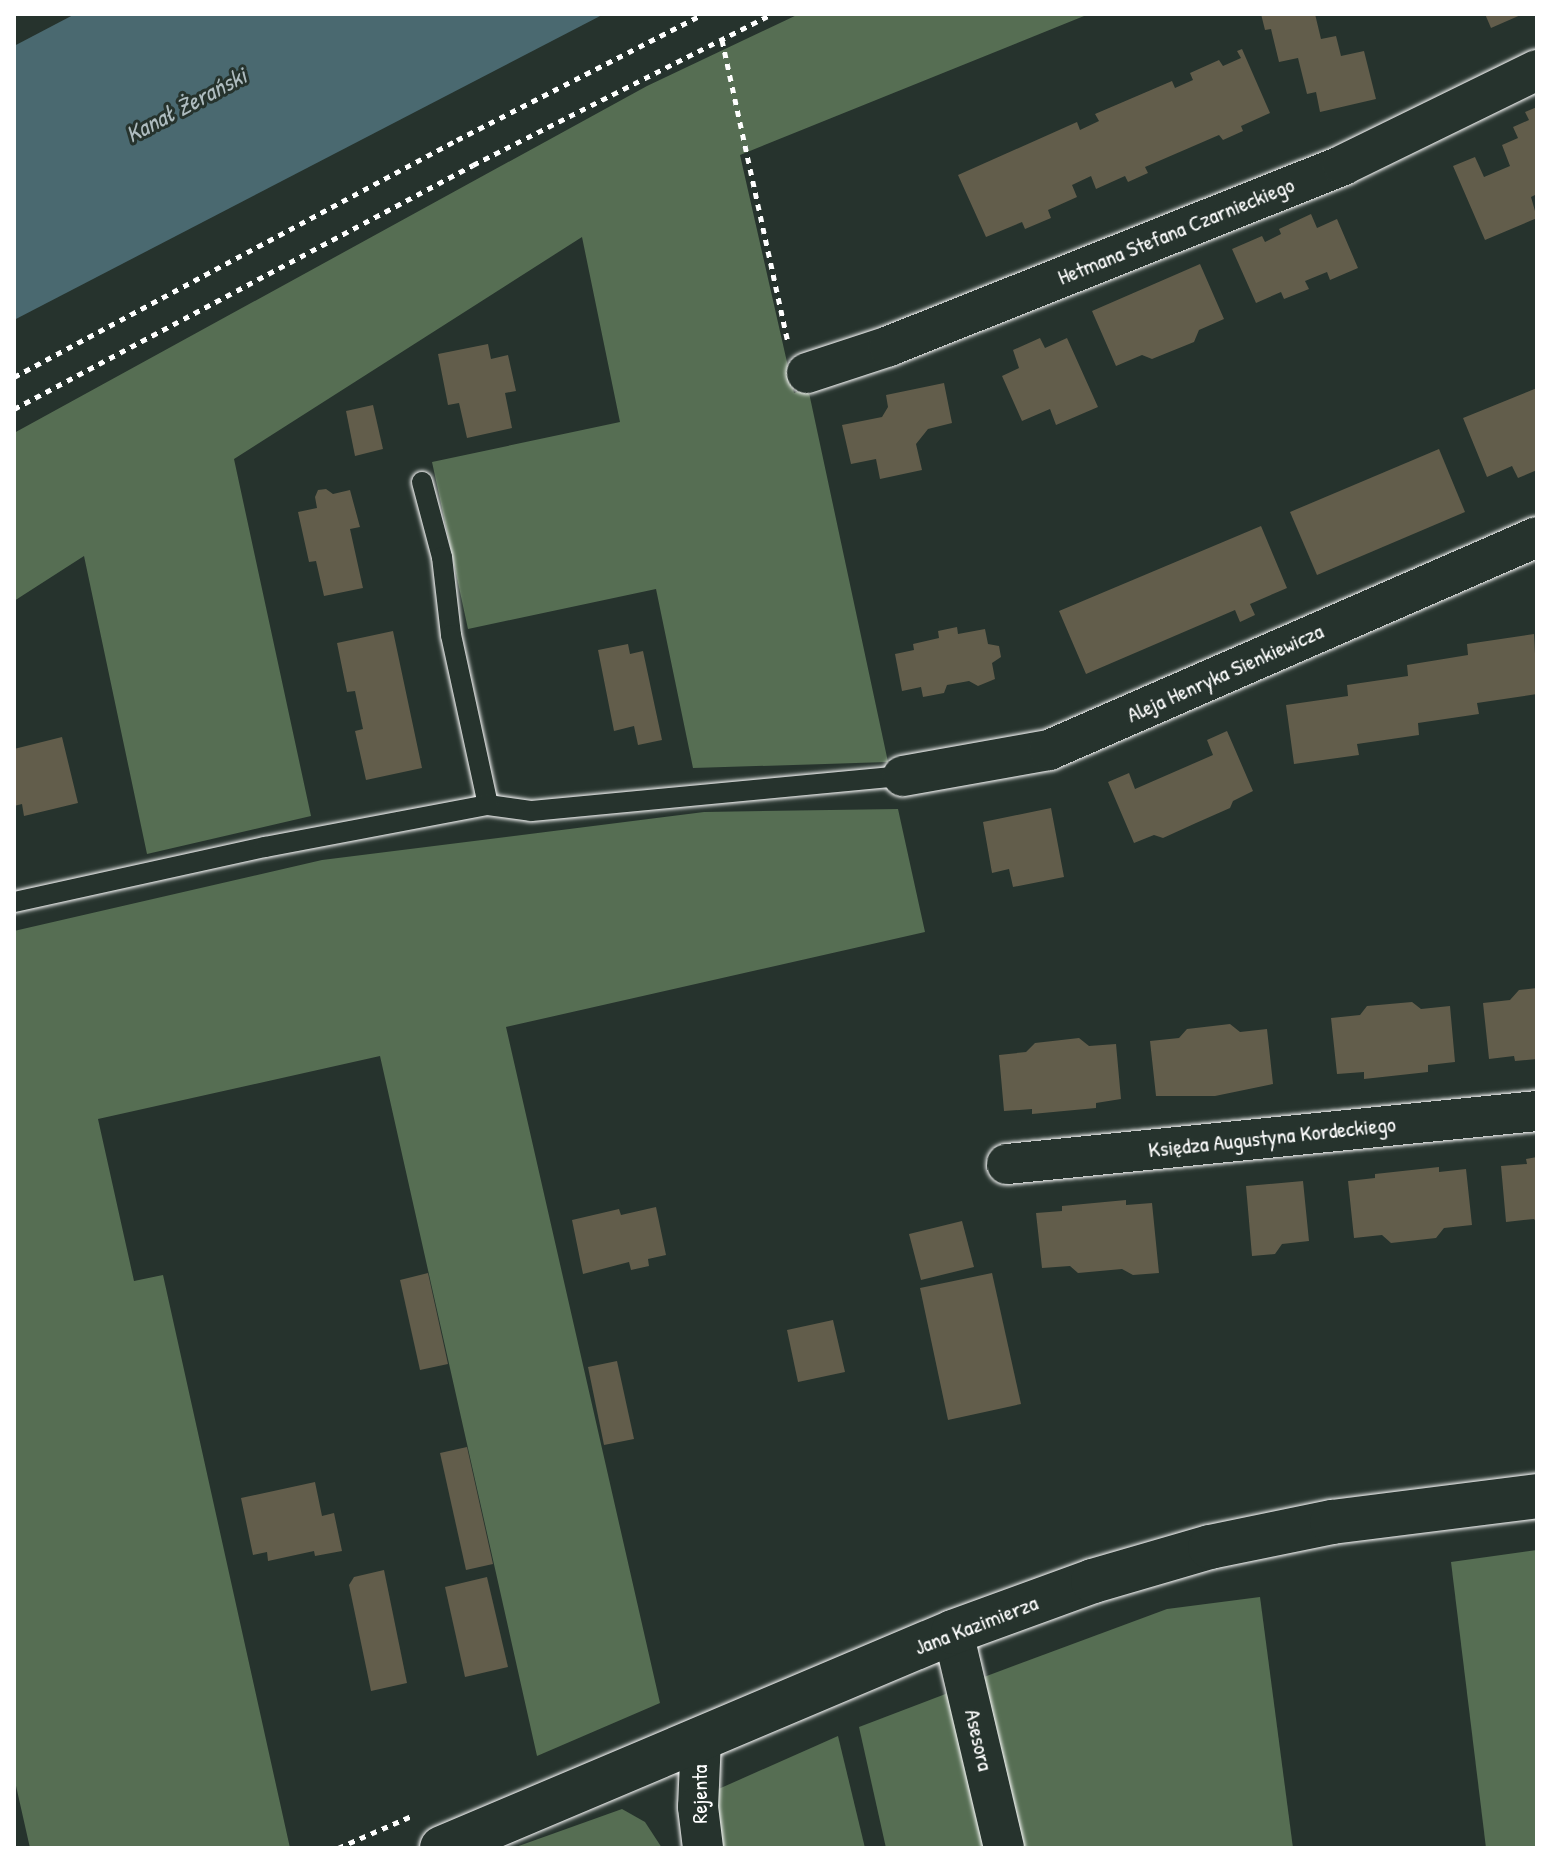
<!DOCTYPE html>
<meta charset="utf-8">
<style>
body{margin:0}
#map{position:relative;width:1551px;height:1862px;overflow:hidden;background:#26332d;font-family:"Patrick Hand",sans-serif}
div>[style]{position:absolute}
.green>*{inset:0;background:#566e53}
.water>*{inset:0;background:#4a6970}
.building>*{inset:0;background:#625d4b}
.path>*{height:5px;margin-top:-2.5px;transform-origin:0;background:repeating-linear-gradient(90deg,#fff 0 6px,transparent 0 12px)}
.roads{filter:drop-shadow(0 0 2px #fff) drop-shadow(0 0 2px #fff)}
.service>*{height:20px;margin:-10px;padding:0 10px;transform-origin:10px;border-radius:10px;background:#26332d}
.minor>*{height:40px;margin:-20px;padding:0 20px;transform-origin:20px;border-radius:20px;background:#26332d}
.secondary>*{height:44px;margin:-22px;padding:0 22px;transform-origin:22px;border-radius:22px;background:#26332d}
span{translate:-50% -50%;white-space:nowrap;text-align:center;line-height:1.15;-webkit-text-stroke:6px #26332d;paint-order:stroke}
.street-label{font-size:22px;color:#fff}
.water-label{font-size:24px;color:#aebcbf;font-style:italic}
.frame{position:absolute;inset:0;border:16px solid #fff;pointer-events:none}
</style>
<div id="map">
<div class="green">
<i style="clip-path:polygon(799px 14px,1089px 14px,740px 155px,794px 393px,808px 388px,888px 762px,693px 768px,656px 589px,468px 629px,432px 462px,620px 422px,582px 237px,234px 459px,311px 816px,147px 854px,84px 556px,14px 601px,14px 433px,647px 86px)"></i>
<i style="clip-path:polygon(898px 809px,925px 932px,506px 1027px,660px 1703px,537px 1756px,380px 1056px,98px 1119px,134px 1281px,163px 1275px,290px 1848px,30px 1848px,14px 1777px,14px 931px,322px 860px,704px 812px)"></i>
<i style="clip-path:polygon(1537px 1550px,1537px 1848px,1486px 1848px,1451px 1562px)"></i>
<i style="clip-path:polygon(1260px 1597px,1293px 1848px,1024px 1848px,984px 1677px,1167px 1609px)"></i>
<i style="clip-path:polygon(956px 1690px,993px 1848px,886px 1848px,859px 1727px)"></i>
<i style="clip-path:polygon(838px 1736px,865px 1848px,714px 1848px,714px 1791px)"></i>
<i style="clip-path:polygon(622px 1809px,645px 1822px,662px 1848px,513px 1848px)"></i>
</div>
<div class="water">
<i style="clip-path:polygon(75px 14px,604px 14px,14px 320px,14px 46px)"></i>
</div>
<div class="building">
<i style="clip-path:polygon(1261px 14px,1315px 14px,1321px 39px,1336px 36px,1341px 56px,1364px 51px,1376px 99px,1320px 112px,1316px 92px,1307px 94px,1298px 58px,1279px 62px,1271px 29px,1265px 30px)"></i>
<i style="clip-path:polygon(1485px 14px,1523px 14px,1491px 28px)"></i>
<i style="clip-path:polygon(1242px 49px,1270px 113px,1241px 126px,1243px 131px,1223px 140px,1219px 135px,1145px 167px,1148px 173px,1128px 182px,1125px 176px,1096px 189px,1091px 176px,1072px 185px,1077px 197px,1048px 210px,1051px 218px,1025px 229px,1022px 222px,986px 237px,958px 175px,1077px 122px,1080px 130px,1099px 121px,1095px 114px,1172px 81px,1175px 88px,1193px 80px,1190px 73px,1219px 60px,1223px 66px,1241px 58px,1237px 51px)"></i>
<i style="clip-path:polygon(1537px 107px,1537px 194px,1531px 197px,1537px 218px,1485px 240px,1453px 166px,1475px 157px,1484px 177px,1510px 166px,1502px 145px,1518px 138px,1513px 127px,1529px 120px,1525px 112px)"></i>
<i style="clip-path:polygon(1311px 214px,1317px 228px,1337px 219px,1358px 268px,1330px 280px,1327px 272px,1305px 281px,1309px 289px,1284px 299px,1281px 292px,1256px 303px,1232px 249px,1262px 236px,1265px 242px,1281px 234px,1279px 229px)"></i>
<i style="clip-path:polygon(1200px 264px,1224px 319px,1199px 330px,1194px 342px,1152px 359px,1142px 355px,1116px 366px,1092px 311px)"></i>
<i style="clip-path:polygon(1040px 338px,1045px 348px,1067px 338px,1098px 407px,1056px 425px,1050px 409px,1022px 421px,1002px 376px,1019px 368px,1013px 350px)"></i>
<i style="clip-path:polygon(488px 344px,491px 359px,508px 355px,516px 391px,505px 393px,512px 428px,467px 438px,459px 403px,448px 405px,438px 354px)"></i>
<i style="clip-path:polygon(944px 383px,952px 423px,928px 429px,916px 444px,922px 470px,880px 479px,876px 459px,851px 464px,842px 425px,882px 417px,888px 407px,886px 395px)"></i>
<i style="clip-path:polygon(1537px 388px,1537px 470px,1518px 478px,1512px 466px,1487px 477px,1463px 418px)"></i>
<i style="clip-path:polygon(373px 405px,383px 449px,355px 456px,346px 411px)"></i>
<i style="clip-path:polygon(1439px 449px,1465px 512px,1317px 575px,1290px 512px)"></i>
<i style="clip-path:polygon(326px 489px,333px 494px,350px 490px,360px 527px,350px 529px,363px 588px,324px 596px,316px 561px,309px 562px,298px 512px,317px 508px,315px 497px,318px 490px)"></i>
<i style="clip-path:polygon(1261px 526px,1287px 588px,1250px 604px,1255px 615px,1240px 622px,1235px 610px,1086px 674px,1059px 611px)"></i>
<i style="clip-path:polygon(957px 627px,958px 634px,985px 629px,988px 644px,999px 646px,1001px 657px,992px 663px,995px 679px,978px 686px,969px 681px,947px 685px,944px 693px,923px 697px,921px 687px,902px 691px,895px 654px,914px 650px,913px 644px,939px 638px,938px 631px)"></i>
<i style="clip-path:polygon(393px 631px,422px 768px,366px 780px,355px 731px,363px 729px,355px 691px,347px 692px,337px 643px)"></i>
<i style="clip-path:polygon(1534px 634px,1537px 694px,1477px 703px,1479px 714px,1418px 723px,1419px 735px,1357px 744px,1359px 755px,1294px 764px,1286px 705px,1348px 696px,1347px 685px,1408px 676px,1407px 665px,1468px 655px,1467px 644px)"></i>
<i style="clip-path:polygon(628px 644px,630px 654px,643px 651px,662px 740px,638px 745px,634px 726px,614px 731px,598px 650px)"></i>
<i style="clip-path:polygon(1227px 731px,1253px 791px,1233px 801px,1230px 808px,1196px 823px,1163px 838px,1154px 835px,1134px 843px,1108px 782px,1129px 773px,1135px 789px,1213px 755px,1207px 740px)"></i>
<i style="clip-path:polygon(62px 737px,78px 803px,24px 816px,22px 804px,14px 806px,14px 749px)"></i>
<i style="clip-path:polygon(1051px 808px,1064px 877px,1013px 887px,1009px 869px,992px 873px,983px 822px)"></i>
<i style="clip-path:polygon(1537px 988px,1537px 1059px,1515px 1061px,1514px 1056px,1489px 1059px,1483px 1003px,1510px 1000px,1519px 990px)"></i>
<i style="clip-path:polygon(1412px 1002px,1421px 1009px,1450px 1006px,1455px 1062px,1428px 1065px,1428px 1072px,1364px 1079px,1364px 1072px,1337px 1074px,1331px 1018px,1360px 1015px,1367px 1006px)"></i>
<i style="clip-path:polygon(1230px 1024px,1240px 1032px,1267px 1029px,1273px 1084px,1215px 1096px,1156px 1096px,1150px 1041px,1179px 1038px,1187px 1029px)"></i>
<i style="clip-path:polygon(1079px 1038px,1089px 1046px,1116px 1044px,1121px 1099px,1096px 1103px,1096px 1108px,1032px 1114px,1032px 1109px,1004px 1111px,999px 1055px,1026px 1052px,1035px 1043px)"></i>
<i style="clip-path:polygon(1537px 1157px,1537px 1223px,1534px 1219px,1506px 1222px,1501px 1166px,1527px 1164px,1526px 1159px)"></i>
<i style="clip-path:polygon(1439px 1167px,1439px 1172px,1466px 1169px,1472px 1225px,1444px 1228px,1436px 1238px,1391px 1243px,1382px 1235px,1354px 1238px,1348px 1181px,1375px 1178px,1375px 1174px)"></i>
<i style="clip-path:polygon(1303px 1181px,1309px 1241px,1282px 1244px,1275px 1254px,1252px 1256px,1246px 1186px)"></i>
<i style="clip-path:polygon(1126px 1200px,1126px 1205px,1152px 1203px,1159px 1273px,1133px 1275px,1122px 1269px,1078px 1273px,1070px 1266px,1042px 1268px,1036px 1213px,1062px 1211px,1062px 1206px)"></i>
<i style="clip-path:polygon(656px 1207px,666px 1255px,648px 1259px,649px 1266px,631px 1270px,629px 1262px,583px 1274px,572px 1220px,619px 1209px,621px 1215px)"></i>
<i style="clip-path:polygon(962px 1221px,974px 1267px,921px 1280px,909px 1234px)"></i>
<i style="clip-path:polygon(428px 1273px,448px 1364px,420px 1370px,400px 1280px)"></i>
<i style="clip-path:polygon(992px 1273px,1021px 1404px,948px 1420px,920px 1288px)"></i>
<i style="clip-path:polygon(833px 1320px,845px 1372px,798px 1382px,787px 1330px)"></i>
<i style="clip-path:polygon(617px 1361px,634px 1439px,604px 1445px,588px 1367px)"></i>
<i style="clip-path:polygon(467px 1447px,493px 1564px,466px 1570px,440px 1453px)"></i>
<i style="clip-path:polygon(315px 1482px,322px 1516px,334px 1513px,342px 1551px,315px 1556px,314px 1551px,268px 1561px,267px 1552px,253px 1555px,241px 1498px)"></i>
<i style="clip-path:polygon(384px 1570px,407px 1683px,371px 1691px,349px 1585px,354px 1577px)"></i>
<i style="clip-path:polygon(487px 1577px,508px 1667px,465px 1677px,445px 1587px)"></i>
</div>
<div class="path">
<i style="left:722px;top:40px;width:309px;rotate:77.7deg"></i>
<i style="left:14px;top:377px;width:502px;rotate:-28.15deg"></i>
<i style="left:457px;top:140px;width:276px;rotate:-27.1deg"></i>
<i style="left:14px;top:409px;width:520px;rotate:-27.99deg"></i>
<i style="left:473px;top:165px;width:335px;rotate:-26.8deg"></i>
<i style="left:338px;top:1848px;width:83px;rotate:-23.5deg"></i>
</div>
<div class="roads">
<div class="service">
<i style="left:422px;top:482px;width:78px;rotate:75.1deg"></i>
<i style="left:442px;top:557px;width:79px;rotate:83.4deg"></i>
<i style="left:451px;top:635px;width:174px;rotate:77.7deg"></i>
<i style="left:488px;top:805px;width:43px;rotate:7.9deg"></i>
<i style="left:531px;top:811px;width:374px;rotate:-5.4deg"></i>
<i style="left:14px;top:902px;width:257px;rotate:-12.4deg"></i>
<i style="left:265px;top:847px;width:227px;rotate:-10.7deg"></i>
</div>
<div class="minor">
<i style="left:807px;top:373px;width:86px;rotate:-18.2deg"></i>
<i style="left:889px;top:346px;width:489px;rotate:-21.7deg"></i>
<i style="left:1343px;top:165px;width:216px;rotate:-26.1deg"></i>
<i style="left:903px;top:776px;width:148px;rotate:-10.1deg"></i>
<i style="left:1049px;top:750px;width:532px;rotate:-23.58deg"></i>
<i style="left:1007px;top:1164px;width:533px;rotate:-5.71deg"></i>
<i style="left:953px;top:1632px;width:222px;rotate:76.7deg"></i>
<i style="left:701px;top:1739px;width:68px;rotate:92.5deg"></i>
<i style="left:698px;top:1807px;width:41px;rotate:83deg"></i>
</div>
<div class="secondary">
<i style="left:442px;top:1848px;width:555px;rotate:-22.91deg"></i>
<i style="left:953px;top:1632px;width:149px;rotate:-20deg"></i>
<i style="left:1093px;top:1581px;width:122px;rotate:-16.2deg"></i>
<i style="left:1210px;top:1547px;width:125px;rotate:-11.6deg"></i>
<i style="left:1332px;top:1522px;width:207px;rotate:-7.2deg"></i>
</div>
</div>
<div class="street-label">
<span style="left:1176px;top:231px;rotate:-22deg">Hetmana Stefana Czarnieckiego</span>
<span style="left:1225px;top:673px;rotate:-24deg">Aleja Henryka Sienkiewicza</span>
<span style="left:1272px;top:1137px;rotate:-6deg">Księdza Augustyna Kordeckiego</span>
<span style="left:976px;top:1625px;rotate:-21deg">Jana Kazimierza</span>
<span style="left:979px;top:1740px;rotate:77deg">Asesora</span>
<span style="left:700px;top:1794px;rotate:-90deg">Rejenta</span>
</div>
<div class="water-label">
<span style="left:186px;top:105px;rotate:-28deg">Kanał Żerański</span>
</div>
<div class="frame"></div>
</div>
